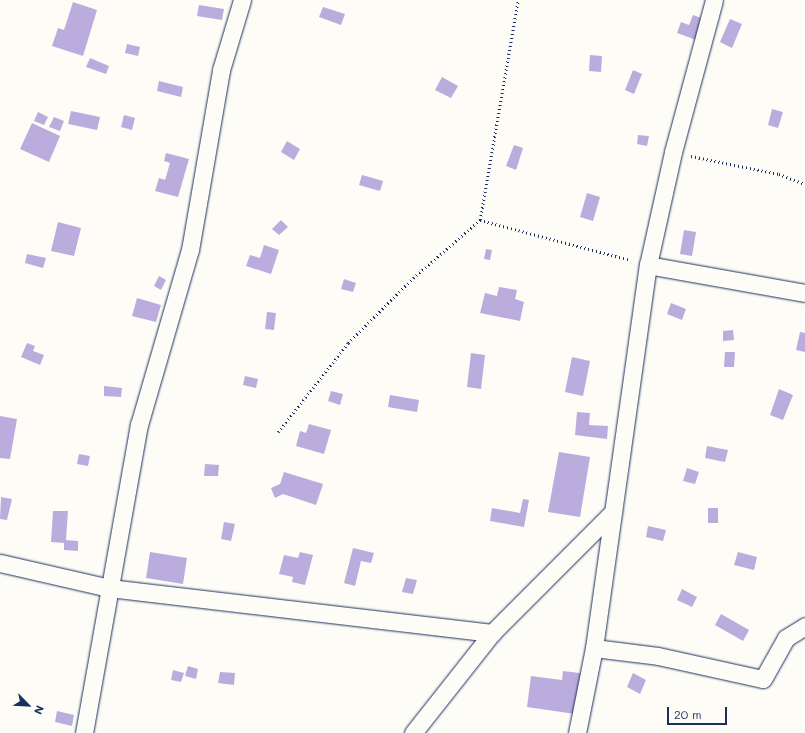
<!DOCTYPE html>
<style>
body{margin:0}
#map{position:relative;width:805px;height:733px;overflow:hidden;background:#fdfcf7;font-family:Mali,sans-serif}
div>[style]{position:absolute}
.building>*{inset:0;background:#baadde}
.path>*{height:2.5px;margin-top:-1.25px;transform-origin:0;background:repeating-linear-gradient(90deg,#1b2f5e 0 1px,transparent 0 4px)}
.roads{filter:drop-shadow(0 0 1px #1b2f5e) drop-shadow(0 0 1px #1b2f5e)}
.street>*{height:17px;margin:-8.5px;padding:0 8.5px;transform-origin:8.5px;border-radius:8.5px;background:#fdfcf7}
span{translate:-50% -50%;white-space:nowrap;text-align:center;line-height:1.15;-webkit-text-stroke:3px #fdfcf7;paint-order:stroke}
.north{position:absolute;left:8px;top:685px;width:40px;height:40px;-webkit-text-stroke:3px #fdfcf7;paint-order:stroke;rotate:114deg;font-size:11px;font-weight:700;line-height:16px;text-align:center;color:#1b2f5e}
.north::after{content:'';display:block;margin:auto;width:14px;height:18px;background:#1b2f5e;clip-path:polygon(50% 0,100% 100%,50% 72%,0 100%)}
.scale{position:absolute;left:667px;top:707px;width:60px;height:18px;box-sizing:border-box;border:2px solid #1b2f5e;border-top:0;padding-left:5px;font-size:12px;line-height:14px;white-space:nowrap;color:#1b2f5e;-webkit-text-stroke:3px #fdfcf7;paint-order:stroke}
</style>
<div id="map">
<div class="building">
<i style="clip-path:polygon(73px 2px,97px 10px,83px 56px,52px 46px,58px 28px,64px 30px)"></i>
<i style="clip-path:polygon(199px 5px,224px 9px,222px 20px,197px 16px)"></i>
<i style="clip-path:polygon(323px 7px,345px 14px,341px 25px,319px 17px)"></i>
<i style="clip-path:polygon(693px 15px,704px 19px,696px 40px,677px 33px,681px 22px,689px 25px)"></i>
<i style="clip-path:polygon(730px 19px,742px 24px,732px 48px,720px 42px)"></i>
<i style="clip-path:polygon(127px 44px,140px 47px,138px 56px,125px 53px)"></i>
<i style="clip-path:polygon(590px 55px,602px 56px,601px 72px,589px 71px)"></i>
<i style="clip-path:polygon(90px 58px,109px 66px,106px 74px,86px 67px)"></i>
<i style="clip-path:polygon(633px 70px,642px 74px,634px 94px,625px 90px)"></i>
<i style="clip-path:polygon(442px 77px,458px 86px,451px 98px,435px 90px)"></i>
<i style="clip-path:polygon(159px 81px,183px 87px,181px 97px,157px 91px)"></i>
<i style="clip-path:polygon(772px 109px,783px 112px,778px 128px,768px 125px)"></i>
<i style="clip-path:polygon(71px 111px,100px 117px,97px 130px,68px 124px)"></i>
<i style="clip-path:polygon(38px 112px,48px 117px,44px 125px,34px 121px)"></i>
<i style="clip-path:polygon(124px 115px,135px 118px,132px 130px,121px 127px)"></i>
<i style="clip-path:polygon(54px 117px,64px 121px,60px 131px,49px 127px)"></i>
<i style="clip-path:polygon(32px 123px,60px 136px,49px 162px,20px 149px)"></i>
<i style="clip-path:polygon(638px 135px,649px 136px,647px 146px,637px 144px)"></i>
<i style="clip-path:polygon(287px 141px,300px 149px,294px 160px,281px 152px)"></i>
<i style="clip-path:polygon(514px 145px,523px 148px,516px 170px,506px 166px)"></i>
<i style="clip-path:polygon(166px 153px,189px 159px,178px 197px,155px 191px,159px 178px,165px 180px,170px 163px,164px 161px)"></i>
<i style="clip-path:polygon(362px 175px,383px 181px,380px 191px,359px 185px)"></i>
<i style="clip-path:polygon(587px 193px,600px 197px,593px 221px,580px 217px)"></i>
<i style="clip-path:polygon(281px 220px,288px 227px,279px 235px,272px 229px)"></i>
<i style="clip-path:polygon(58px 222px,81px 228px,74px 256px,51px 251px)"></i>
<i style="clip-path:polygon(684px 230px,696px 232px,692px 256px,680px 254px)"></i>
<i style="clip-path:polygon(264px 245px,279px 250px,271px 274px,246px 266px,250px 255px,260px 258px)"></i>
<i style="clip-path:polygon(486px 249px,492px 250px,490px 260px,484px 259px)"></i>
<i style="clip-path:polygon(27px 254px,46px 258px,43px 268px,25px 263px)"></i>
<i style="clip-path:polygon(159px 276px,166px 280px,161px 290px,154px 286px)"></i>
<i style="clip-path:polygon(344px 279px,356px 283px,353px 292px,341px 289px)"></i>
<i style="clip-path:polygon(499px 287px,517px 290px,515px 299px,524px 302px,520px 321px,480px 313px,485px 293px,497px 296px)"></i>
<i style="clip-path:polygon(137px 298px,161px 305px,156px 322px,132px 316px)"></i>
<i style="clip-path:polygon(671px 303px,686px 309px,682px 320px,667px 314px)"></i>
<i style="clip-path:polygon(267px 312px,276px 313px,274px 330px,265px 329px)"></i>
<i style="clip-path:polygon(733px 330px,734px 340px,723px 341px,723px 331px)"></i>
<i style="clip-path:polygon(800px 332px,805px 333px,805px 352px,796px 350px)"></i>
<i style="clip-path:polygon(27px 343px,35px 346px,33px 351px,44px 355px,40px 365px,21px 357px)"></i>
<i style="clip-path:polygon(725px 352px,735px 352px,734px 367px,724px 367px)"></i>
<i style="clip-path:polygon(471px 353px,485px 355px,481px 389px,467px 387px)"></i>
<i style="clip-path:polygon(572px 357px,590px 361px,583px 396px,565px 392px)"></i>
<i style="clip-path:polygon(245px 376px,258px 379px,256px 388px,243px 385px)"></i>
<i style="clip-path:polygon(104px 386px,122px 388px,121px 397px,104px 396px)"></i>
<i style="clip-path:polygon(779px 389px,793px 395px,783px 420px,770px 415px)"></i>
<i style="clip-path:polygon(331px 391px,343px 394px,340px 405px,328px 401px)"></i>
<i style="clip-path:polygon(390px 395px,419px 400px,417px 412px,388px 407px)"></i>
<i style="clip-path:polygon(577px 412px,590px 413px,589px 425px,608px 426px,607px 439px,575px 435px)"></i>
<i style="clip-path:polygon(0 416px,17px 419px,10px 459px,0 458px)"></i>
<i style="clip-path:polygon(309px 424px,331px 430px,324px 454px,296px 446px,300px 431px,306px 433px)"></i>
<i style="clip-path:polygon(707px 446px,728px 450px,725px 462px,705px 458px)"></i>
<i style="clip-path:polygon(559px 452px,590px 457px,580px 517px,548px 512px)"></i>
<i style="clip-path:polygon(79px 454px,90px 456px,88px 466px,77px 464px)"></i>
<i style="clip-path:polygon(205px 464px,219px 465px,218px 476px,204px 476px)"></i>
<i style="clip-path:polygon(687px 468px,699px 472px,695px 484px,683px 481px)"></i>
<i style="clip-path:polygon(284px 472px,323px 484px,316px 505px,283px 494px,275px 498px,271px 488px,280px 484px)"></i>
<i style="clip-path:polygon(1px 497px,12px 499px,7px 520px,0 519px)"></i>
<i style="clip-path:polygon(523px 499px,529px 500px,524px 527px,490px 521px,492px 508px,520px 513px)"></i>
<i style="clip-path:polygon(708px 508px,718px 508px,718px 523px,708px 523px)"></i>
<i style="clip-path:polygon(53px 511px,68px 511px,66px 540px,78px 541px,78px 551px,64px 550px,64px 543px,51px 542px)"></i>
<i style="clip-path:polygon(224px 522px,235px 524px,231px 541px,221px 539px)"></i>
<i style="clip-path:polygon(648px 526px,666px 530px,663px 541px,646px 537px)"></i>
<i style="clip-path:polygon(353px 548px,374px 553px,371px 563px,361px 561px,355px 586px,344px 583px)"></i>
<i style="clip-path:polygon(150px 552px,187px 558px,183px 584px,146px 578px)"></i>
<i style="clip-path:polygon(300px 552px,313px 555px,305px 585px,292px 582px,293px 577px,279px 574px,284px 555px,298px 558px)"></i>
<i style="clip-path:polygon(738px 552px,757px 557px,754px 570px,734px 565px)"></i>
<i style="clip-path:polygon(406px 578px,417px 580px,413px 594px,402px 592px)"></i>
<i style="clip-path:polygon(682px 589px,697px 597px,692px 607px,677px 600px)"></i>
<i style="clip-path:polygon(721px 614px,749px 630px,743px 641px,715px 625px)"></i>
<i style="clip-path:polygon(188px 666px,198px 669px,196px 679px,185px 676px)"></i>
<i style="clip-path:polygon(173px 670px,184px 673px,181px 682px,171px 680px)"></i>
<i style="clip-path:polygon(563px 671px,588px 674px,582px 715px,527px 707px,531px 676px,562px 680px)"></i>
<i style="clip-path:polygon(220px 672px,235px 673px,234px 685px,218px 683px)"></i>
<i style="clip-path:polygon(633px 673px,646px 680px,640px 694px,627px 687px)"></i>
<i style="clip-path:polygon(57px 711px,74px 715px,72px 726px,55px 722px)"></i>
</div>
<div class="path">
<i style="left:691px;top:156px;width:90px;rotate:11.6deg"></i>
<i style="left:779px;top:174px;width:28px;rotate:21deg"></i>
<i style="left:480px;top:220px;width:155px;rotate:14.9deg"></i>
<i style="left:278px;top:432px;width:113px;rotate:-51.8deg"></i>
<i style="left:348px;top:343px;width:92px;rotate:-45deg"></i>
<i style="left:413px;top:278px;width:89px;rotate:-40.9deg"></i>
<i style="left:480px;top:220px;width:223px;rotate:-80.2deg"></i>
</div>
<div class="roads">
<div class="street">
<i style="left:648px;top:265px;width:159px;rotate:10.1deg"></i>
<i style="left:0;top:563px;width:112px;rotate:12.9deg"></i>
<i style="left:109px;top:588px;width:386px;rotate:6.7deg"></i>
<i style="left:594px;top:648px;width:387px;rotate:-82deg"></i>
<i style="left:648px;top:265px;width:116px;rotate:-77.5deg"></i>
<i style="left:673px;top:152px;width:157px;rotate:-74.9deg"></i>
<i style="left:84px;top:733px;width:313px;rotate:-79.9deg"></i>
<i style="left:139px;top:425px;width:182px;rotate:-73.8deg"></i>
<i style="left:190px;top:250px;width:183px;rotate:-80.2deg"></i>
<i style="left:221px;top:70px;width:73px;rotate:-73.3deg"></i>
<i style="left:413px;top:733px;width:127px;rotate:-51.7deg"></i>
<i style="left:492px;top:633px;width:171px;rotate:-45deg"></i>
<i style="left:577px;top:733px;width:87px;rotate:-78.7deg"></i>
<i style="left:594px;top:648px;width:64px;rotate:7.1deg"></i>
<i style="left:658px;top:656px;width:107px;rotate:12.4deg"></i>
<i style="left:763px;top:679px;width:47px;rotate:-60.7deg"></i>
<i style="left:786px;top:638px;width:22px;rotate:-32deg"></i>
</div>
</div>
<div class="north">N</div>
<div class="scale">20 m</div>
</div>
